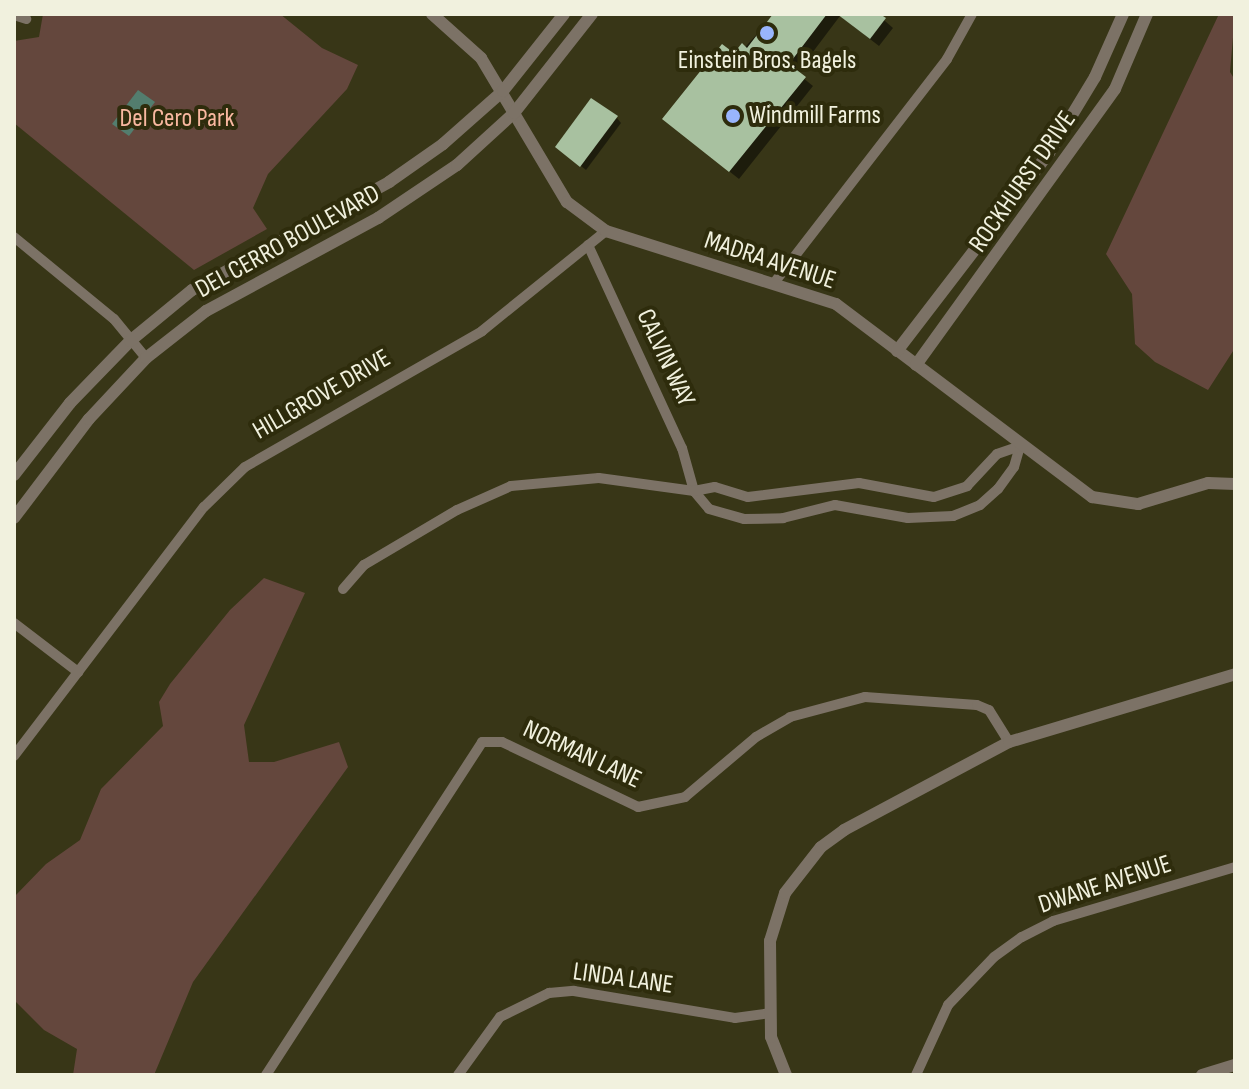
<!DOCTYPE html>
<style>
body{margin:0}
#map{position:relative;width:1249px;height:1089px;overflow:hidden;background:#383617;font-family:"Sofia Sans Condensed",sans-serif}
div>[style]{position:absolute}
.green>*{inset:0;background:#64473d}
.water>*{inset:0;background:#537d6e}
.shadow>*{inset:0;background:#0007}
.building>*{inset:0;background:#a8c1a0}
.minor>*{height:10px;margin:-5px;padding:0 5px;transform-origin:5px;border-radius:5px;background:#7c7266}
.tertiary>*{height:12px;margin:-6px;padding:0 6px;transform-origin:6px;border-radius:6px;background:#7c7266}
.dots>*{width:22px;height:22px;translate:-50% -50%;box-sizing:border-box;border:4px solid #2e2c0c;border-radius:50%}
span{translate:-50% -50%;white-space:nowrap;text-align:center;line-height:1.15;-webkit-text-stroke:8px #2e2c0c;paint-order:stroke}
.poi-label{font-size:26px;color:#f1f1de}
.left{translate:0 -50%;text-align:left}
.park-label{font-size:26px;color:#f9b8a0}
.street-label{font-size:26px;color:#f1f1de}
.frame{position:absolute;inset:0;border:16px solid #f1f1de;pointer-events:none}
</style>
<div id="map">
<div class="green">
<i style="clip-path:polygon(43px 14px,280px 14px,322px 48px,358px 65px,347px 89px,268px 174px,253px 208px,267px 229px,194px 270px,14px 123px,14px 41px,39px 37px)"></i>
<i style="clip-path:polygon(1219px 14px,1235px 14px,1230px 72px,1235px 80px,1235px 348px,1208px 390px,1155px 362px,1135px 344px,1132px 294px,1106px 254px)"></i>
<i style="clip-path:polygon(264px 578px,305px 593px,244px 725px,249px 762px,274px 762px,339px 742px,348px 767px,193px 982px,154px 1075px,73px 1075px,77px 1049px,44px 1030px,14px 1000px,14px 897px,46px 864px,80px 840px,101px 789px,163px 726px,159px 702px,170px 684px,230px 610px)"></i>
</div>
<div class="water">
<i style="clip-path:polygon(138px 90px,155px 102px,129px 136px,112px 124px)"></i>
</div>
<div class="shadow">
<i style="clip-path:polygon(775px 14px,877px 14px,893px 28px,879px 46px,840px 16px,797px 73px,813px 86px,739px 179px,673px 127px)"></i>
<i style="clip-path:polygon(617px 118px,621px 123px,586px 170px,563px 152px)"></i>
</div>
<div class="building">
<i style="clip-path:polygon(773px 14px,827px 14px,789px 64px,806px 77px,729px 172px,662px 119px,722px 44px,734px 53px,742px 43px,747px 48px)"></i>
<i style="clip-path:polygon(837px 14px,880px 14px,886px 18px,870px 39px)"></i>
<i style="clip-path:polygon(591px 98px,618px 116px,580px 167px,555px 147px)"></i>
</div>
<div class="minor">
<i style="left:14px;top:15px;width:13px;rotate:18deg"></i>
<i style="left:14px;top:237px;width:129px;rotate:39.4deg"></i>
<i style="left:114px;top:319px;width:50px;rotate:50.6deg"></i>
<i style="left:588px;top:245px;width:224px;rotate:65.2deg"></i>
<i style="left:682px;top:448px;width:45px;rotate:74.4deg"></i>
<i style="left:694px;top:491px;width:23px;rotate:50deg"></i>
<i style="left:709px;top:509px;width:36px;rotate:16deg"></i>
<i style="left:744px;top:519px;width:39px;rotate:-1deg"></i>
<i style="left:783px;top:518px;width:54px;rotate:-14deg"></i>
<i style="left:835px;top:505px;width:74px;rotate:10.1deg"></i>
<i style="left:908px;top:518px;width:45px;rotate:-2.5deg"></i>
<i style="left:953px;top:516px;width:29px;rotate:-22deg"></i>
<i style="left:980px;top:505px;width:24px;rotate:-42deg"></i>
<i style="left:998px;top:489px;width:27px;rotate:-54deg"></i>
<i style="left:1014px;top:467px;width:22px;rotate:-74deg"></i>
<i style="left:774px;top:283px;width:283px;rotate:-52.3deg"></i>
<i style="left:947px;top:59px;width:51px;rotate:-60.9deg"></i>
<i style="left:343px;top:589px;width:32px;rotate:-49deg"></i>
<i style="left:364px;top:565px;width:108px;rotate:-30.6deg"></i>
<i style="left:457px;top:510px;width:59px;rotate:-24deg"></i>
<i style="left:511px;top:486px;width:88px;rotate:-5.2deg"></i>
<i style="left:599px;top:478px;width:96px;rotate:7.8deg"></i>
<i style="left:694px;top:491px;width:21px;rotate:-11deg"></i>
<i style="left:715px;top:487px;width:34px;rotate:17deg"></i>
<i style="left:748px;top:497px;width:112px;rotate:-7.2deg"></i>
<i style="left:859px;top:483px;width:76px;rotate:10.6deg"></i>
<i style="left:934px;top:497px;width:35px;rotate:-18deg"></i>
<i style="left:967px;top:486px;width:44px;rotate:-46.8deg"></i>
<i style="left:997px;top:454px;width:24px;rotate:-19deg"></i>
<i style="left:14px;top:623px;width:81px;rotate:37.4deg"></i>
<i style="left:14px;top:756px;width:313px;rotate:-52.7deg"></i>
<i style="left:204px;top:507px;width:57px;rotate:-44.3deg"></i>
<i style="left:245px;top:467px;width:273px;rotate:-29.8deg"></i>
<i style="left:482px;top:331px;width:159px;rotate:-38.9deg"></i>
<i style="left:266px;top:1075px;width:397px;rotate:-57deg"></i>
<i style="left:482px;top:742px;width:20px"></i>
<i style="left:502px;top:742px;width:151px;rotate:25.5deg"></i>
<i style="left:638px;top:807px;width:48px;rotate:-12deg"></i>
<i style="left:685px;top:797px;width:93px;rotate:-40.2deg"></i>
<i style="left:756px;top:737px;width:39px;rotate:-30deg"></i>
<i style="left:790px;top:717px;width:78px;rotate:-14.9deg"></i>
<i style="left:865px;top:697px;width:112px;rotate:4.1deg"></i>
<i style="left:977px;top:705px;width:13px;rotate:23deg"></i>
<i style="left:989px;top:710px;width:38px;rotate:58deg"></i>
<i style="left:458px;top:1075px;width:72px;rotate:-54.1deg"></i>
<i style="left:500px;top:1017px;width:55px;rotate:-26.1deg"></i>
<i style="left:549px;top:993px;width:25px;rotate:-5deg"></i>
<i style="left:574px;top:991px;width:163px;rotate:9.5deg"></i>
<i style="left:735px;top:1018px;width:34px;rotate:-8deg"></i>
<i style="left:916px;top:1075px;width:77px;rotate:-65.4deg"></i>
<i style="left:948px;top:1005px;width:66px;rotate:-46.2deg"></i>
<i style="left:994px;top:957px;width:34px;rotate:-36deg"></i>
<i style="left:1022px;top:937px;width:35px;rotate:-27deg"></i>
<i style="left:1053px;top:921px;width:190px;rotate:-16.5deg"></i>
</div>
<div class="tertiary">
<i style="left:432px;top:14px;width:66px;rotate:41.9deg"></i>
<i style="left:481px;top:58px;width:168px;rotate:59.2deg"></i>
<i style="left:567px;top:202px;width:49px;rotate:36.6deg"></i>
<i style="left:606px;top:231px;width:241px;rotate:17.6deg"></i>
<i style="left:836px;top:304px;width:321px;rotate:37deg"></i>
<i style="left:1092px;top:497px;width:47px;rotate:8.7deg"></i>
<i style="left:1138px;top:504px;width:73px;rotate:-16.7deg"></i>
<i style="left:1208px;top:483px;width:27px;rotate:2deg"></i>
<i style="left:897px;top:351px;width:250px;rotate:-52.5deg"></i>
<i style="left:1049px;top:153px;width:89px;rotate:-58.8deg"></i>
<i style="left:1095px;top:77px;width:69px;rotate:-66deg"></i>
<i style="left:916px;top:365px;width:340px;rotate:-54.2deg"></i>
<i style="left:1115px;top:89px;width:82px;rotate:-66.9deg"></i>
<i style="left:14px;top:475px;width:91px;rotate:-52.1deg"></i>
<i style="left:70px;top:403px;width:86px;rotate:-45.9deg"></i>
<i style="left:130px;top:341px;width:80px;rotate:-39.4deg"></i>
<i style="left:192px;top:290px;width:225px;rotate:-28.7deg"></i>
<i style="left:389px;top:182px;width:66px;rotate:-35.1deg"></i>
<i style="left:443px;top:144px;width:80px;rotate:-41.5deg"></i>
<i style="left:503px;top:91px;width:98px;rotate:-51.6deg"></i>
<i style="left:14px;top:518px;width:124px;rotate:-52.9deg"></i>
<i style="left:89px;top:419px;width:83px;rotate:-46.9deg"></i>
<i style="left:146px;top:358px;width:76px;rotate:-38.1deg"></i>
<i style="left:206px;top:311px;width:196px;rotate:-28.4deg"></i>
<i style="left:378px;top:218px;width:95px;rotate:-33.9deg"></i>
<i style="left:457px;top:165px;width:77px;rotate:-42.4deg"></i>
<i style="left:514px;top:113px;width:126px;rotate:-51.8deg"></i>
<i style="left:786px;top:1075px;width:41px;rotate:-111.5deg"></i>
<i style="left:771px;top:1037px;width:96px;rotate:-90.6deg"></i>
<i style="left:770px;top:941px;width:50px;rotate:-72.6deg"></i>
<i style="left:785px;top:893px;width:58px;rotate:-52deg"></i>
<i style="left:821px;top:847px;width:29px;rotate:-36deg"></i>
<i style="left:844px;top:830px;width:187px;rotate:-28.1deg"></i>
<i style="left:1009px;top:742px;width:236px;rotate:-16.7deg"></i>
<i style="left:1202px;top:1075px;width:34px;rotate:-17deg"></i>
</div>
<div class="dots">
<i style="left:767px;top:33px;background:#99b5fd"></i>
<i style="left:733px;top:116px;background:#99b5fd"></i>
</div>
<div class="poi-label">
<span style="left:767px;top:61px">Einstein Bros. Bagels</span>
<span class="left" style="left:749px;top:116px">Windmill Farms</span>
</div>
<div class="park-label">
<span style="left:177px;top:119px">Del Cero Park</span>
</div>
<div class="street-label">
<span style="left:1023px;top:182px;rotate:-55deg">ROCKHURST DRIVE</span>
<span style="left:288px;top:242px;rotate:-29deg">DEL CERRO BOULEVARD</span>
<span style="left:770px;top:261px;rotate:18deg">MADRA AVENUE</span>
<span style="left:665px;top:358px;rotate:65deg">CALVIN WAY</span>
<span style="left:322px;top:395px;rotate:-30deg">HILLGROVE DRIVE</span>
<span style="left:582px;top:755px;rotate:25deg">NORMAN LANE</span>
<span style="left:1105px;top:885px;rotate:-18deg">DWANE AVENUE</span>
<span style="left:623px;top:979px;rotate:8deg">LINDA LANE</span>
</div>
<div class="frame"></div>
</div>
